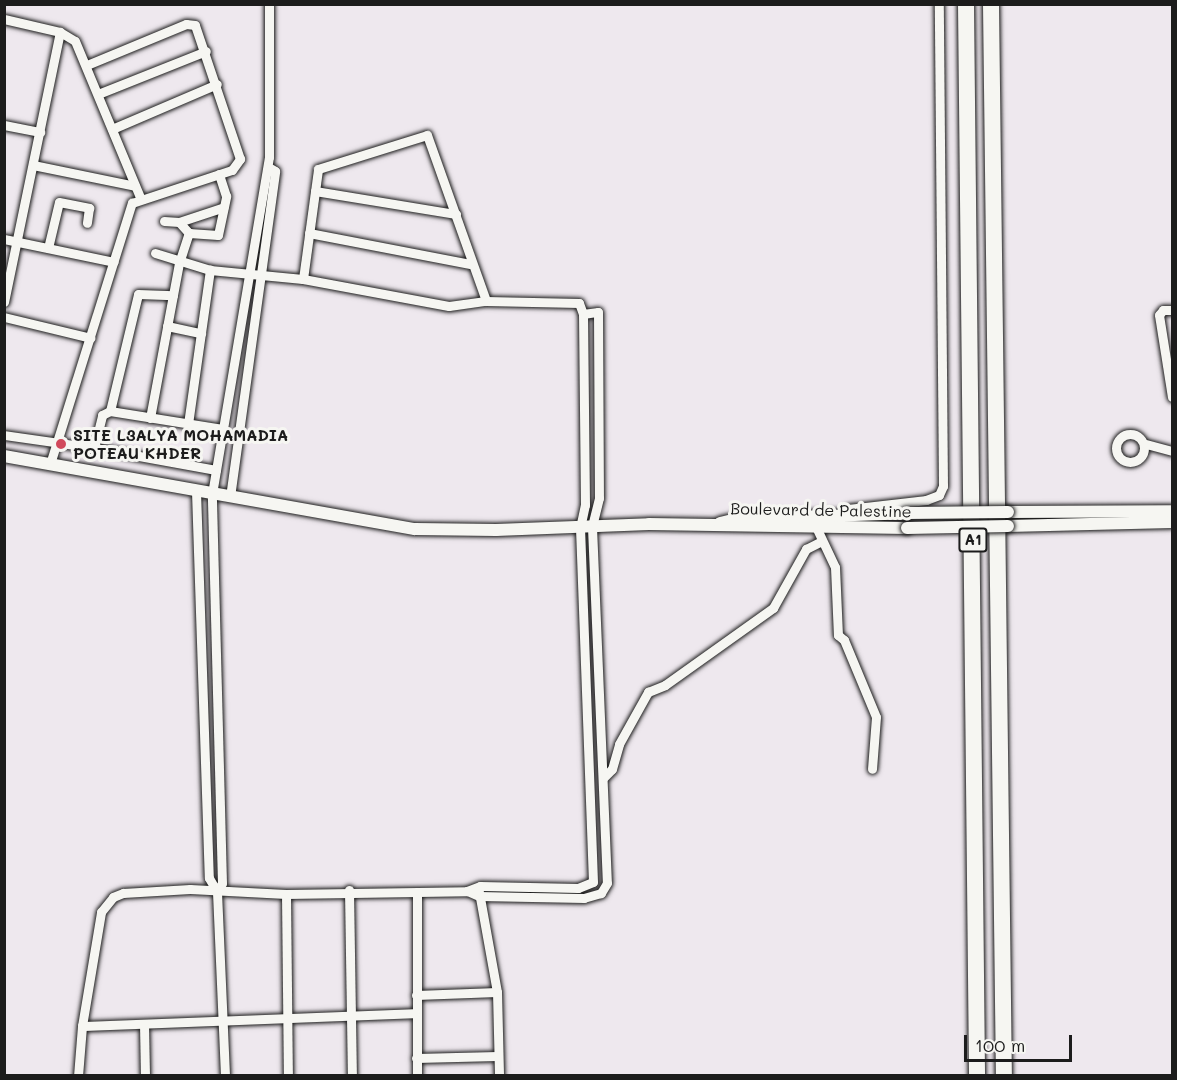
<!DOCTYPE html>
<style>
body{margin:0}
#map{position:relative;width:1177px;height:1080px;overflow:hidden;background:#eee8ee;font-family:Mali,sans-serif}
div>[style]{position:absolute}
.roads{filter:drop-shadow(0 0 2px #1c1c1c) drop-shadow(0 0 2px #1c1c1c)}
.street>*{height:9px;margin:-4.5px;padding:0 4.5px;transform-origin:4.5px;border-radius:4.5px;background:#f6f6f2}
.street>.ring{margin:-4.5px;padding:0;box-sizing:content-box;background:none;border:9px solid #f6f6f2;border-radius:50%}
.secondary>*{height:12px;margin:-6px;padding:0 6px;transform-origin:6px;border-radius:6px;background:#f6f6f2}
.highway>*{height:16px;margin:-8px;padding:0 8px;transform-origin:8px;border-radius:8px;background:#f6f6f2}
.bridges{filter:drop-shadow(0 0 2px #1c1c1c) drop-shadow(0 0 2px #1c1c1c)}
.secondary-bridge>*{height:12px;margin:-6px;padding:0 6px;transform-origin:6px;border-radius:6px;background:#f6f6f2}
.dots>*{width:16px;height:16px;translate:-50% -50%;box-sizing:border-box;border:3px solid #f6f6f2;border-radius:50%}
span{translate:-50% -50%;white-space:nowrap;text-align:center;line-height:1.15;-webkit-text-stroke:6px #f6f6f2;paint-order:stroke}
.shield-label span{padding:2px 4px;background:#f6f6f2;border:2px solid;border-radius:4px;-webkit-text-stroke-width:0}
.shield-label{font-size:15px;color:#1c1c1c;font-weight:700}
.poi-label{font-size:16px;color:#1c1c1c;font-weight:700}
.left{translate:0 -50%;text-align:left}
.street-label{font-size:16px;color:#1c1c1c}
.frame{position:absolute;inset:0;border:6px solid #1c1c1c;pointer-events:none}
.scale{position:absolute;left:964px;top:1035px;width:108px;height:27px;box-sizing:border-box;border:3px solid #1c1c1c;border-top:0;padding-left:8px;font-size:18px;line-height:21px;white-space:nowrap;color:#1c1c1c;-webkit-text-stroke:4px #f6f6f2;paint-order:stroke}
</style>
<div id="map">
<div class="roads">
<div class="street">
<i style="left:4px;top:19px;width:57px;rotate:13.1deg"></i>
<i style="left:60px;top:32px;width:17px;rotate:31deg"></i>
<i style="left:75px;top:41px;width:169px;rotate:67.4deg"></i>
<i style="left:98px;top:94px;width:116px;rotate:-21.7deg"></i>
<i style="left:4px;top:125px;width:37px;rotate:11deg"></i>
<i style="left:112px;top:129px;width:114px;rotate:-23.2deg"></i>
<i style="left:33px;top:165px;width:104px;rotate:11.6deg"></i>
<i style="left:315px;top:191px;width:143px;rotate:9.3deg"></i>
<i style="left:164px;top:221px;width:15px;rotate:4deg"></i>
<i style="left:179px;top:222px;width:15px;rotate:48deg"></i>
<i style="left:189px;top:233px;width:29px;rotate:4deg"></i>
<i style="left:218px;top:235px;width:40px;rotate:-78deg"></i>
<i style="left:226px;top:196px;width:23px;rotate:-108deg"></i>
<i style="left:179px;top:222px;width:47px;rotate:-18.4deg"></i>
<i style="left:309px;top:233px;width:164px;rotate:10.9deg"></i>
<i style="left:4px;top:239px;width:112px;rotate:11.8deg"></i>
<i style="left:48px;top:248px;width:47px;rotate:-76.6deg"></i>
<i style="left:59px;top:202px;width:31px;rotate:11deg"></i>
<i style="left:89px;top:208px;width:15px;rotate:98deg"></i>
<i style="left:155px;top:253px;width:58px;rotate:17.2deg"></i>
<i style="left:210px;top:270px;width:93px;rotate:5.5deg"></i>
<i style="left:303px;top:279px;width:148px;rotate:10.5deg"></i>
<i style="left:449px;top:306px;width:37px;rotate:-8deg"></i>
<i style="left:486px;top:301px;width:93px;rotate:1.2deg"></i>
<i style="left:579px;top:303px;width:12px;rotate:70deg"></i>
<i style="left:583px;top:314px;width:15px;rotate:-8deg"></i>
<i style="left:598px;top:312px;width:186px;rotate:89.7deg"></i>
<i style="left:599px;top:498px;width:30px;rotate:104deg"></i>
<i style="left:592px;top:527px;width:356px;rotate:87.6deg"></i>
<i style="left:607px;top:883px;width:12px;rotate:121deg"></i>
<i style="left:601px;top:893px;width:18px;rotate:164deg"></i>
<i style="left:584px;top:898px;width:105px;rotate:-178.9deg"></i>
<i style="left:479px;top:896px;width:13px;rotate:-157deg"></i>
<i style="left:303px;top:279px;width:111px;rotate:-82.2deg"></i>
<i style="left:318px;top:169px;width:114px;rotate:-17.3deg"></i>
<i style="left:427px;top:135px;width:176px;rotate:70.4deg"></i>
<i style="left:4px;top:302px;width:276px;rotate:-78.3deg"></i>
<i style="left:1172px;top:310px;width:9px;rotate:180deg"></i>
<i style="left:1163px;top:310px;width:6px;rotate:129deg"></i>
<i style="left:1159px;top:315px;width:83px;rotate:81deg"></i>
<i style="left:4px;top:317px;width:89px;rotate:13.6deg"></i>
<i style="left:167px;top:326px;width:35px;rotate:12deg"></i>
<i style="left:110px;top:411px;width:120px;rotate:-76.5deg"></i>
<i style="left:138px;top:294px;width:35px;rotate:2deg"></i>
<i style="left:150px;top:418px;width:158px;rotate:-79.4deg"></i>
<i style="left:179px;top:263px;width:32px;rotate:-72deg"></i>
<i style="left:188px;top:424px;width:156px;rotate:-81.9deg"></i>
<i class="ring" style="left:1116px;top:434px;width:19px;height:19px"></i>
<i style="left:4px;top:435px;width:92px;rotate:8.1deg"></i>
<i style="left:1146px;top:444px;width:27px;rotate:15deg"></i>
<i style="left:50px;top:464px;width:274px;rotate:-72.6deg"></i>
<i style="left:132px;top:203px;width:105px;rotate:-18.3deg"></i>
<i style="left:232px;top:170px;width:14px;rotate:-54deg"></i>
<i style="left:240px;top:159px;width:141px;rotate:-108.6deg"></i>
<i style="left:195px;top:25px;width:9px;rotate:-174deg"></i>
<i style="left:186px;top:24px;width:107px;rotate:157.5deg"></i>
<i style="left:216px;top:470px;width:123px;rotate:-169.7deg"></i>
<i style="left:95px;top:448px;width:4px;rotate:-90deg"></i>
<i style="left:95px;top:444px;width:30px;rotate:-76deg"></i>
<i style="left:102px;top:415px;width:9px;rotate:-27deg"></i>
<i style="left:110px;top:411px;width:114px;rotate:9.1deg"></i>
<i style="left:196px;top:491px;width:387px;rotate:88.1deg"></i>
<i style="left:209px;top:878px;width:16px;rotate:60deg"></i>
<i style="left:217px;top:892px;width:184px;rotate:87.5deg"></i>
<i style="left:230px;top:497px;width:329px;rotate:-82.1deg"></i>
<i style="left:275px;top:171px;width:8px;rotate:-150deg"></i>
<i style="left:848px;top:509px;width:79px;rotate:-6.6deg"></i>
<i style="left:926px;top:500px;width:14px;rotate:-21deg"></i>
<i style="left:939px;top:495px;width:10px;rotate:-66deg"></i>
<i style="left:943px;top:486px;width:482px;rotate:-90.5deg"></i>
<i style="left:817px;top:529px;width:42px;rotate:64.7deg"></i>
<i style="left:835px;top:567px;width:68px;rotate:87.5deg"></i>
<i style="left:838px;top:635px;width:8px;rotate:40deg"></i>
<i style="left:844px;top:640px;width:83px;rotate:67.4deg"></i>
<i style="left:876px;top:717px;width:52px;rotate:94.4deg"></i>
<i style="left:604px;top:777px;width:11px;rotate:-45deg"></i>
<i style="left:612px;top:769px;width:26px;rotate:-74deg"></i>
<i style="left:619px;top:744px;width:60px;rotate:-60.9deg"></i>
<i style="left:648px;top:692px;width:18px;rotate:-22deg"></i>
<i style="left:665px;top:685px;width:133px;rotate:-35.5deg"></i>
<i style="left:773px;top:608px;width:68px;rotate:-60.8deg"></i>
<i style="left:806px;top:549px;width:16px;rotate:-27deg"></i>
<i style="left:349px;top:890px;width:186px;rotate:89.1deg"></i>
<i style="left:217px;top:892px;width:10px;rotate:-61deg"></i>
<i style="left:222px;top:883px;width:389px;rotate:-91.5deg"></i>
<i style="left:212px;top:494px;width:342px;rotate:-80.4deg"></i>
<i style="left:269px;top:157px;width:153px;rotate:-90deg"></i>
<i style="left:417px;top:892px;width:184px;rotate:90deg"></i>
<i style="left:479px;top:892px;width:102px;rotate:79.8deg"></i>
<i style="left:497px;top:992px;width:84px;rotate:88.6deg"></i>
<i style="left:286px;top:894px;width:182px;rotate:89.4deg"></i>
<i style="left:416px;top:995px;width:81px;rotate:-2.1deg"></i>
<i style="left:144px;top:1024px;width:52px;rotate:88.9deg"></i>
<i style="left:82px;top:1026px;width:333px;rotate:-2.2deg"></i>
<i style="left:416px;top:1058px;width:81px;rotate:-1.4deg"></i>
<i style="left:78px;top:1076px;width:50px;rotate:-85.4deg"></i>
<i style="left:82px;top:1026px;width:116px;rotate:-80.5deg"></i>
<i style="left:101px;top:912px;width:19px;rotate:-51deg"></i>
<i style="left:113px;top:897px;width:11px;rotate:-22deg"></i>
<i style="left:123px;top:893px;width:67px;rotate:-3.4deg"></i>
<i style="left:190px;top:889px;width:96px;rotate:3deg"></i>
<i style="left:286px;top:894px;width:181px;rotate:-0.9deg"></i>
<i style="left:467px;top:891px;width:14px;rotate:-21deg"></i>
<i style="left:480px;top:886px;width:98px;rotate:1.2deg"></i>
<i style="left:578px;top:888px;width:16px;rotate:-22deg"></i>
<i style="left:593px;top:882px;width:354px;rotate:-92.1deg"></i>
<i style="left:580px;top:528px;width:24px;rotate:-78deg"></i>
<i style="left:585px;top:505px;width:191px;rotate:-90.6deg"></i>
</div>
<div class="secondary">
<i style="left:4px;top:456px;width:417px;rotate:10.1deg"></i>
<i style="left:415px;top:529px;width:81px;rotate:0.7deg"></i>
<i style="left:496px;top:530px;width:153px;rotate:-2.2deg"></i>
<i style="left:649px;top:524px;width:258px;rotate:0.9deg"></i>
<i style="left:1008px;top:512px;width:164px;rotate:-0.3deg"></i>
<i style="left:720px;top:523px;width:18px;rotate:-13deg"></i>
<i style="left:738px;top:519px;width:168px;rotate:-2deg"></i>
<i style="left:1008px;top:526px;width:164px;rotate:-1.4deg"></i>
</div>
<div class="highway">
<i style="left:966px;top:4px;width:1072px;rotate:89.41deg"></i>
<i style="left:991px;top:4px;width:1072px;rotate:89.31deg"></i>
</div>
</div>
<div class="bridges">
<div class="secondary-bridge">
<i style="left:906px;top:513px;width:102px;rotate:-0.6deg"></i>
<i style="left:907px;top:528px;width:101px;rotate:-1.1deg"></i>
</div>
</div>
<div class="dots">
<i style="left:61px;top:444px;background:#d1495b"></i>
</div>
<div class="shield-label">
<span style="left:973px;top:540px">A1</span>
</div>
<div class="poi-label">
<span class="left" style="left:73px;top:444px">SITE L3ALYA MOHAMADIA<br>POTEAU KHDER</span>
</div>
<div class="street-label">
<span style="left:821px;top:510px;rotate:1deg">Boulevard de Palestine</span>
</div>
<div class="frame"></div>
<div class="scale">100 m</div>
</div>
